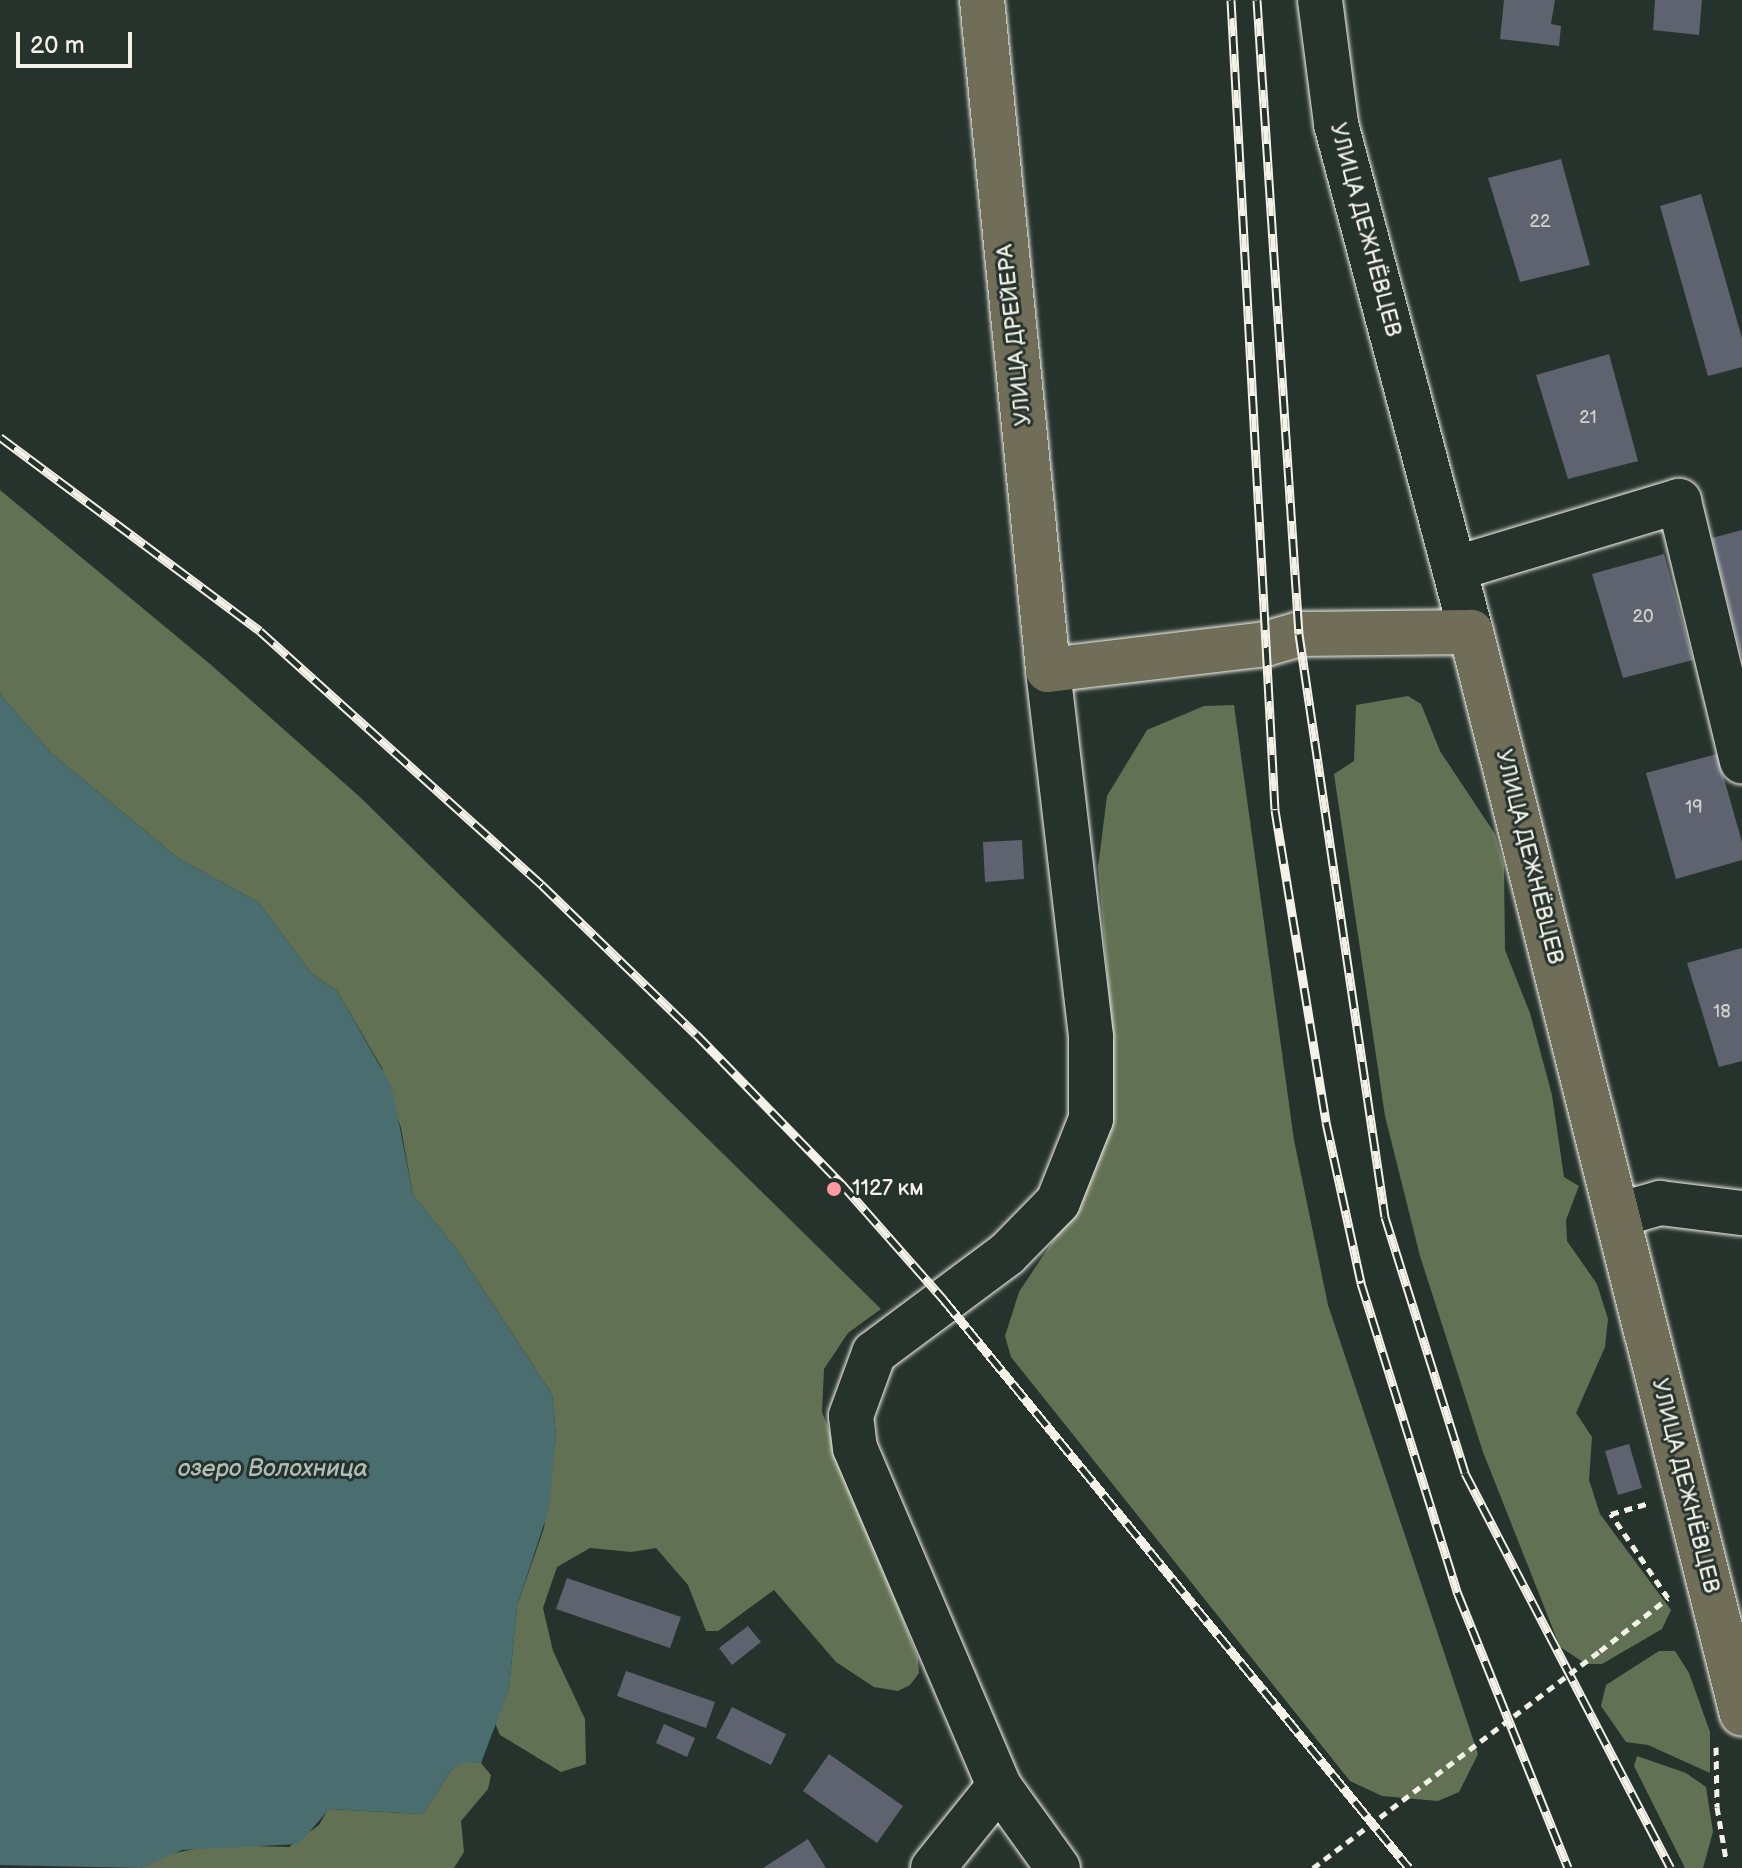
<!DOCTYPE html>
<meta charset="utf-8">
<style>
body{margin:0}
#map{position:relative;width:1742px;height:1868px;overflow:hidden;background:#26332d;font-family:"Balsamiq Sans",sans-serif}
div>[style]{position:absolute}
.green>*{inset:0;background:#627153}
.water>*{inset:0;background:#4a6e6f}
.building>*{inset:0;background:#5f6370}
.path>*{height:5px;margin-top:-2.5px;transform-origin:0;background:repeating-linear-gradient(90deg,#f4f1e8 0 8px,transparent 0 14px)}
.roads{filter:drop-shadow(0 0 2px #f4f1e8) drop-shadow(0 0 2px #f4f1e8)}
.minor>*{height:44px;margin:-22px;padding:0 22px;transform-origin:22px;border-radius:22px;background:#26332d}
.major>*{height:44px;margin:-22px;padding:0 22px;transform-origin:22px;border-radius:22px;background:#706e59}
.rail>*{height:9px;margin-top:-4.5px;transform-origin:0;background:repeating-linear-gradient(90deg,#26332d 0 18px,#f4f1e8 0 36px);box-sizing:border-box;border-block:2px solid #f4f1e8}
.path-bridge>*{height:5px;margin-top:-2.5px;transform-origin:0;background:repeating-linear-gradient(90deg,#f4f1e8 0 8px,transparent 0 14px)}
.dots>*{width:22px;height:22px;translate:-50% -50%;box-sizing:border-box;border:4px solid #26332d;border-radius:50%}
span{translate:-50% -50%;white-space:nowrap;text-align:center;line-height:1.15;-webkit-text-stroke:6px #26332d;paint-order:stroke}
.number-label{font-size:18px;color:#cfceca}
.number-label span{-webkit-text-stroke-width:0}
.street-label{font-size:22px;color:#f4f1e8}
.poi-label{font-size:22px;color:#f4f1e8}
.left{translate:0 -50%;text-align:left}
.water-label{font-size:24px;color:#b0bdb8;font-style:italic}
.scale{position:absolute;left:16px;top:32px;width:116px;height:36px;box-sizing:border-box;border:4px solid #f4f1e8;border-top:0;padding-left:10px;font-size:24px;line-height:28px;white-space:nowrap;color:#f4f1e8;-webkit-text-stroke:6px #26332d;paint-order:stroke}
</style>
<div id="map">
<div class="green">
<i style="clip-path:polygon(0 490px,210px 664px,361px 798px,881px 1309px,848px 1333px,824px 1369px,822px 1412px,918px 1658px,919px 1673px,910px 1685px,898px 1691px,874px 1687px,836px 1662px,774px 1590px,718px 1631px,706px 1631px,688px 1585px,656px 1548px,631px 1552px,590px 1548px,557px 1567px,543px 1608px,553px 1651px,585px 1719px,586px 1764px,561px 1772px,500px 1735px,495px 1723px,509px 1689px,517px 1606px,544px 1528px,556px 1436px,552px 1394px,455px 1247px,413px 1195px,401px 1128px,382px 1068px,337px 991px,312px 974px,258px 902px,178px 858px,51px 753px,0 694px)"></i>
<i style="clip-path:polygon(1408px 696px,1421px 704px,1440px 751px,1495px 834px,1504px 866px,1505px 950px,1530px 1013px,1552px 1095px,1564px 1177px,1579px 1186px,1566px 1220px,1567px 1241px,1597px 1284px,1608px 1319px,1605px 1347px,1576px 1413px,1592px 1437px,1589px 1480px,1600px 1514px,1671px 1610px,1662px 1629px,1602px 1664px,1586px 1664px,1560px 1647px,1483px 1452px,1420px 1256px,1385px 1116px,1334px 774px,1354px 761px,1356px 705px)"></i>
<i style="clip-path:polygon(1234px 705px,1294px 1140px,1328px 1305px,1478px 1754px,1459px 1792px,1438px 1801px,1382px 1796px,1350px 1781px,1011px 1357px,1005px 1336px,1019px 1292px,1080px 1200px,1113px 1116px,1113px 1041px,1098px 867px,1107px 796px,1147px 730px,1204px 706px)"></i>
<i style="clip-path:polygon(1659px 1651px,1675px 1651px,1689px 1673px,1710px 1732px,1710px 1773px,1648px 1745px,1626px 1742px,1601px 1706px,1606px 1685px)"></i>
<i style="clip-path:polygon(1637px 1756px,1686px 1773px,1706px 1787px,1713px 1832px,1703px 1868px,1685px 1868px,1634px 1766px)"></i>
<i style="clip-path:polygon(466px 1761px,481px 1763px,491px 1775px,488px 1789px,461px 1821px,464px 1852px,454px 1868px,141px 1868px,169px 1854px,216px 1845px,289px 1847px,319px 1825px,328px 1809px,423px 1814px,452px 1769px)"></i>
</div>
<div class="water">
<i style="clip-path:polygon(0 694px,51px 753px,178px 858px,258px 902px,312px 974px,337px 991px,392px 1087px,413px 1195px,455px 1247px,552px 1394px,556px 1436px,549px 1509px,517px 1606px,509px 1689px,481px 1763px,466px 1762px,452px 1769px,423px 1814px,329px 1809px,299px 1844px,182px 1850px,141px 1868px,0 1865px)"></i>
</div>
<div class="building">
<i style="clip-path:polygon(1504px 0,1555px 0,1551px 24px,1561px 26px,1559px 46px,1500px 39px)"></i>
<i style="clip-path:polygon(1655px 0,1702px 0,1699px 35px,1653px 30px)"></i>
<i style="clip-path:polygon(1561px 159px,1590px 265px,1520px 282px,1488px 178px)"></i>
<i style="clip-path:polygon(1701px 194px,1742px 338px,1742px 367px,1708px 376px,1660px 206px)"></i>
<i style="clip-path:polygon(1609px 354px,1638px 461px,1568px 479px,1536px 375px)"></i>
<i style="clip-path:polygon(1742px 530px,1742px 655px,1741px 655px,1712px 538px)"></i>
<i style="clip-path:polygon(1664px 554px,1693px 660px,1623px 678px,1592px 574px)"></i>
<i style="clip-path:polygon(1717px 754px,1742px 842px,1742px 860px,1676px 879px,1646px 773px)"></i>
<i style="clip-path:polygon(1022px 840px,1024px 879px,985px 882px,983px 842px)"></i>
<i style="clip-path:polygon(1742px 948px,1742px 1061px,1719px 1067px,1687px 963px)"></i>
<i style="clip-path:polygon(1629px 1444px,1642px 1488px,1618px 1495px,1605px 1451px)"></i>
<i style="clip-path:polygon(567px 1578px,681px 1617px,670px 1648px,556px 1609px)"></i>
<i style="clip-path:polygon(748px 1626px,761px 1642px,732px 1665px,719px 1648px)"></i>
<i style="clip-path:polygon(626px 1671px,715px 1702px,706px 1728px,617px 1696px)"></i>
<i style="clip-path:polygon(732px 1707px,786px 1734px,771px 1765px,716px 1738px)"></i>
<i style="clip-path:polygon(664px 1724px,695px 1738px,687px 1757px,656px 1743px)"></i>
<i style="clip-path:polygon(829px 1754px,903px 1806px,877px 1843px,803px 1791px)"></i>
<i style="clip-path:polygon(808px 1839px,826px 1868px,763px 1868px)"></i>
</div>
<div class="path">
<i style="left:1600px;top:1651px;width:86px;rotate:-37.9deg"></i>
<i style="left:1668px;top:1598px;width:102px;rotate:-124.2deg"></i>
<i style="left:1611px;top:1514px;width:40px;rotate:-16deg"></i>
<i style="left:1716px;top:1747px;width:60px;rotate:89deg"></i>
<i style="left:1717px;top:1807px;width:53px;rotate:80.2deg"></i>
</div>
<div class="roads">
<div class="minor">
<i style="left:1320px;top:0;width:125px;rotate:82.6deg"></i>
<i style="left:1336px;top:124px;width:526px;rotate:75.12deg"></i>
<i style="left:1457px;top:568px;width:232px;rotate:-16.8deg"></i>
<i style="left:1679px;top:501px;width:268px;rotate:76.4deg"></i>
<i style="left:1048px;top:670px;width:370px;rotate:83.3deg"></i>
<i style="left:1091px;top:1037px;width:82px;rotate:90deg"></i>
<i style="left:1091px;top:1119px;width:89px;rotate:111.7deg"></i>
<i style="left:1058px;top:1202px;width:73px;rotate:134.4deg"></i>
<i style="left:1007px;top:1254px;width:166px;rotate:143.3deg"></i>
<i style="left:874px;top:1353px;width:67px;rotate:110.1deg"></i>
<i style="left:851px;top:1416px;width:32px;rotate:83deg"></i>
<i style="left:855px;top:1448px;width:367px;rotate:66.9deg"></i>
<i style="left:999px;top:1786px;width:101px;rotate:54.3deg"></i>
<i style="left:1621px;top:1214px;width:41px;rotate:-15.8deg"></i>
<i style="left:1660px;top:1203px;width:83px;rotate:7deg"></i>
<i style="left:933px;top:1868px;width:105px;rotate:-51.2deg"></i>
</div>
<div class="major">
<i style="left:982px;top:0;width:673px;rotate:84.37deg"></i>
<i style="left:1048px;top:670px;width:219px;rotate:-6.8deg"></i>
<i style="left:1265px;top:644px;width:35px;rotate:-16deg"></i>
<i style="left:1299px;top:634px;width:172px;rotate:-0.7deg"></i>
<i style="left:1471px;top:632px;width:1115px;rotate:75.94deg"></i>
</div>
</div>
<div class="rail">
<i style="left:1231px;top:0;width:811px;rotate:86.89deg"></i>
<i style="left:1275px;top:810px;width:316px;rotate:80.7deg"></i>
<i style="left:1326px;top:1122px;width:165px;rotate:77.7deg"></i>
<i style="left:1361px;top:1283px;width:326px;rotate:72.7deg"></i>
<i style="left:1458px;top:1594px;width:295px;rotate:68.1deg"></i>
<i style="left:1257px;top:0;width:635px;rotate:86.21deg"></i>
<i style="left:1299px;top:634px;width:589px;rotate:81.61deg"></i>
<i style="left:1385px;top:1217px;width:268px;rotate:72.6deg"></i>
<i style="left:1465px;top:1473px;width:445px;rotate:62.5deg"></i>
<i style="left:0;top:437px;width:324px;rotate:36.7deg"></i>
<i style="left:260px;top:631px;width:380px;rotate:42deg"></i>
<i style="left:542px;top:885px;width:214px;rotate:44.1deg"></i>
<i style="left:696px;top:1034px;width:208px;rotate:45.8deg"></i>
<i style="left:841px;top:1183px;width:156px;rotate:48.6deg"></i>
<i style="left:944px;top:1300px;width:734px;rotate:50.69deg"></i>
</div>
<div class="path-bridge">
<i style="left:1313px;top:1868px;width:360px;rotate:-37.1deg"></i>
</div>
<div class="dots">
<i style="left:834px;top:1189px;background:#ff9aa2"></i>
</div>
<div class="number-label">
<span style="left:1540px;top:222px">22</span>
<span style="left:1588px;top:418px">21</span>
<span style="left:1643px;top:617px">20</span>
<span style="left:1694px;top:808px">19</span>
<span style="left:1722px;top:1012px">18</span>
</div>
<div class="street-label">
<span style="left:1365px;top:230px;rotate:75deg">УЛИЦА ДЕЖНЁВЦЕВ</span>
<span style="left:1015px;top:335px;rotate:-96deg">УЛИЦА ДРЕЙЕРА</span>
<span style="left:1529px;top:857px;rotate:76deg">УЛИЦА ДЕЖНЁВЦЕВ</span>
<span style="left:1685px;top:1486px;rotate:76deg">УЛИЦА ДЕЖНЁВЦЕВ</span>
</div>
<div class="poi-label">
<span class="left" style="left:852px;top:1189px">1127 км</span>
</div>
<div class="water-label">
<span style="left:273px;top:1469px">озеро Волохница</span>
</div>
<div class="scale">20 m</div>
</div>
